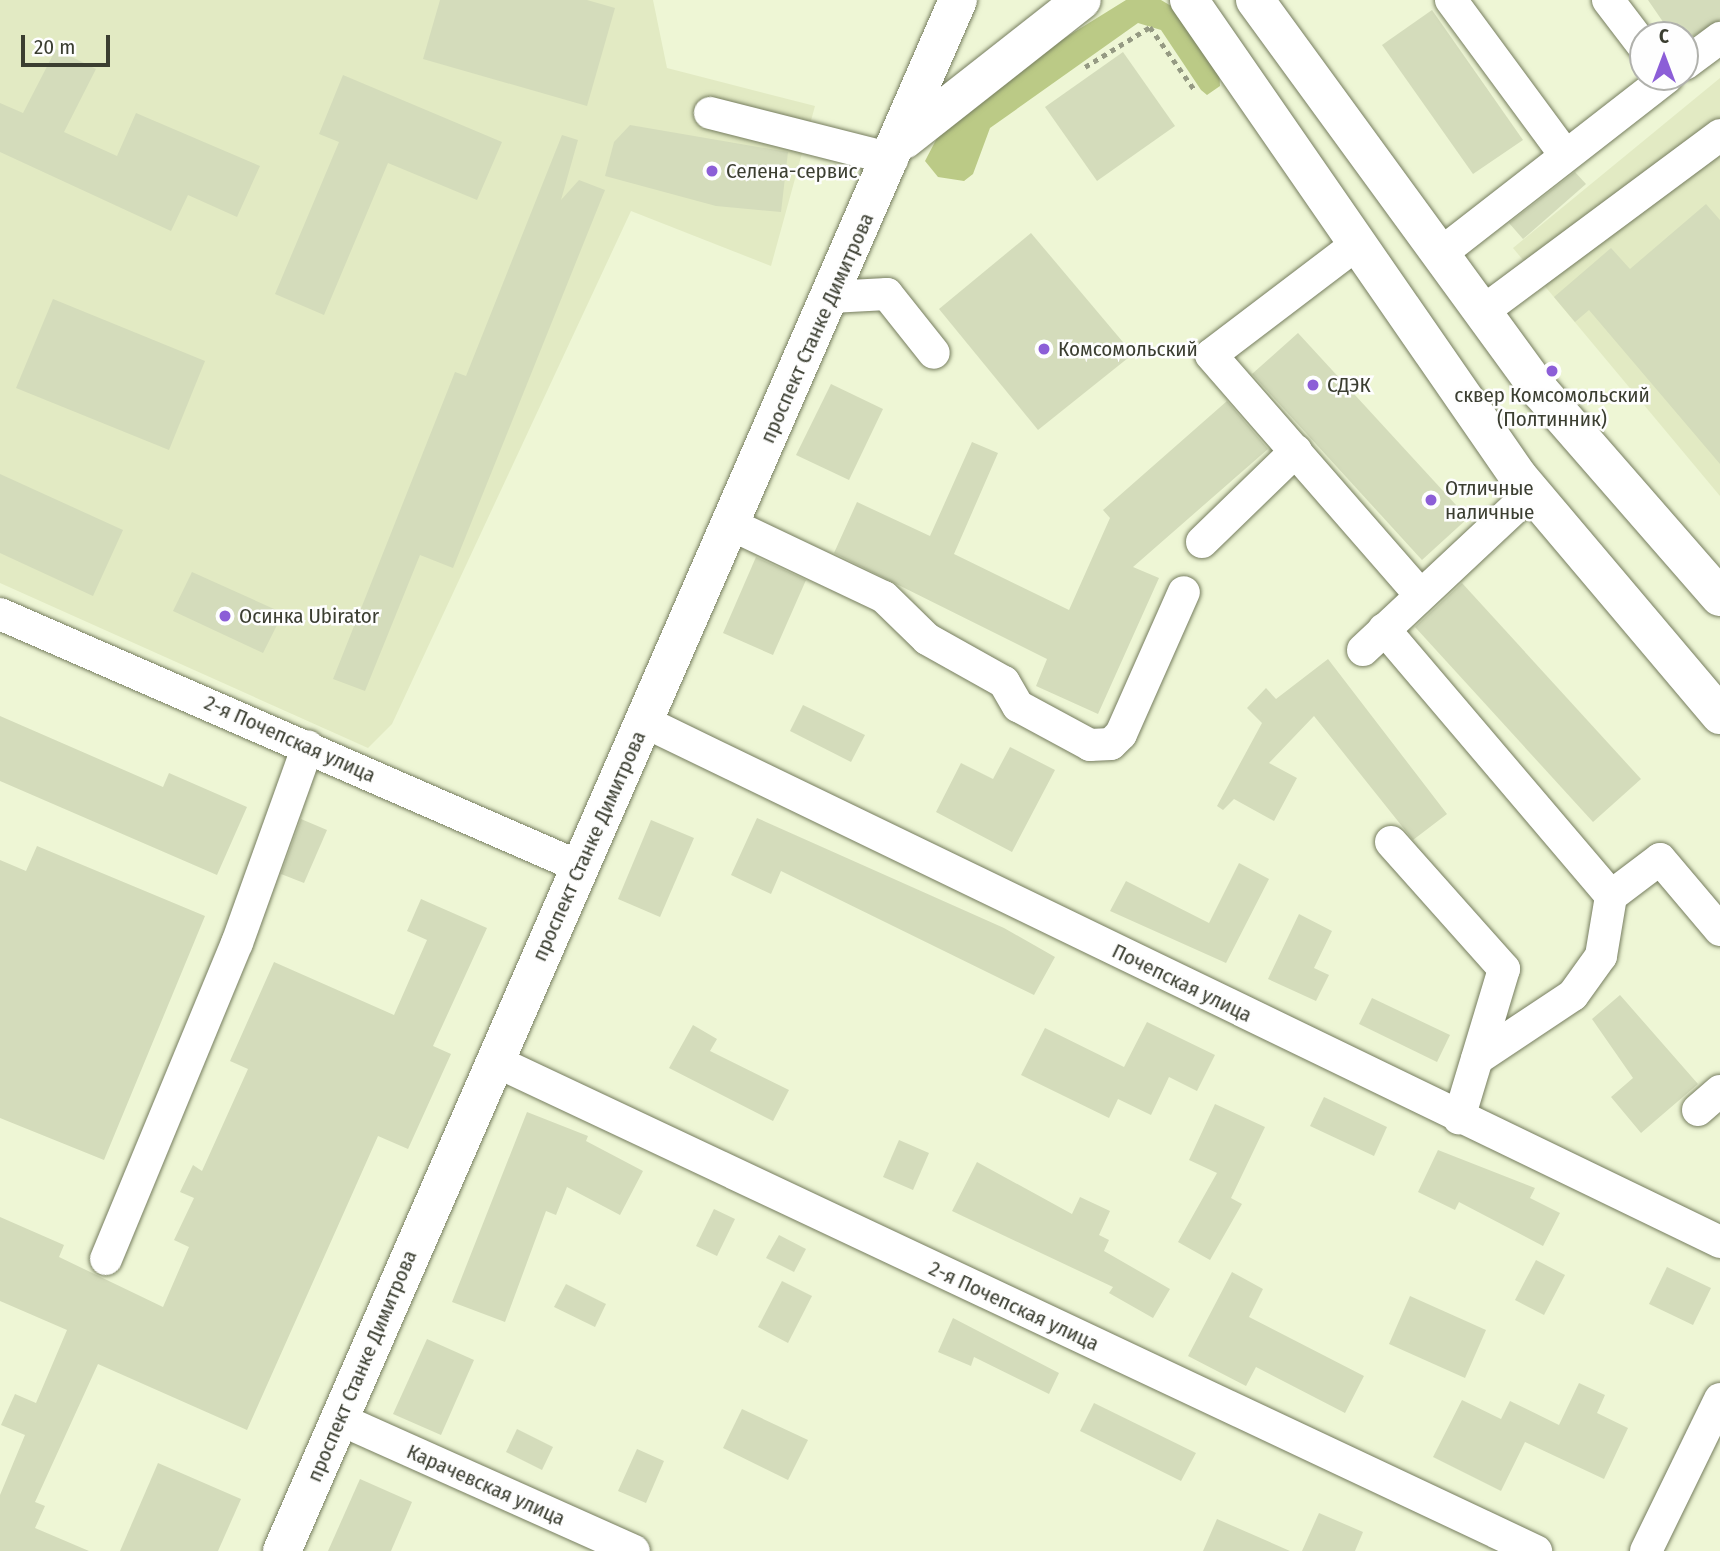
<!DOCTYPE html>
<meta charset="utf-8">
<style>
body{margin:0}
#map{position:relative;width:1720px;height:1551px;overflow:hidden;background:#eef6d5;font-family:"Fira Sans Condensed",sans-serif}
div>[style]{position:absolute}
.built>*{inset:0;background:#e2eac3}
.green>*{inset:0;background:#bbca86}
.building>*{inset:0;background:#d4dcbb}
.path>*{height:4.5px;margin-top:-2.25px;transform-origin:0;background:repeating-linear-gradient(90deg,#959a83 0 5px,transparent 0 10px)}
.roads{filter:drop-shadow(0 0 2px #767d5f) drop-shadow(0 0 2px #767d5f)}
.minor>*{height:32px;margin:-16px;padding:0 16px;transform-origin:16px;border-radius:16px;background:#fff}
.major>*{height:38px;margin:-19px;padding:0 19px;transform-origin:19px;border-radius:19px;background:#fff}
.dots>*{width:19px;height:19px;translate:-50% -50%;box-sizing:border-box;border:4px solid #fefefe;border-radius:50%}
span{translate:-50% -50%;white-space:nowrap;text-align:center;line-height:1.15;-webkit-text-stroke:5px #fefefe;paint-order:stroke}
.poi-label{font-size:21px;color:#3b3e31}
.left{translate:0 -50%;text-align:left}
.street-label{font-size:21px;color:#3b3e31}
.north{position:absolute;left:1629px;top:21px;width:70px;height:70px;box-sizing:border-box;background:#fefefe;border:2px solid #b0b1ac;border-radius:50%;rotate:0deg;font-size:19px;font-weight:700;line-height:28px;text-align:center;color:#3b3e31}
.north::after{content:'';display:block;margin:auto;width:24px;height:32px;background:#8c5ed7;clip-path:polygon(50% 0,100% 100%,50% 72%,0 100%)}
.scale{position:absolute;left:21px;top:35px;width:89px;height:32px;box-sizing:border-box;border:4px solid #3b3e31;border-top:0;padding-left:9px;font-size:21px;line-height:24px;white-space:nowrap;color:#3b3e31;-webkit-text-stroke:5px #fefefe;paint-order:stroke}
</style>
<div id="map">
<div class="built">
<i style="clip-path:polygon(0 0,653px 0,667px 68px,815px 106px,771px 266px,631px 211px,392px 724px,368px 748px,0 583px)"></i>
<i style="clip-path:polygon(1720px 78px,1720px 496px,1513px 248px)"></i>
</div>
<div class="green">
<i style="clip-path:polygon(1126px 0,1161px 0,1183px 13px,1219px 68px,1220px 86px,1207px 95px,1201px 90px,1161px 30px,1138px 23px,990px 128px,973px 174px,964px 181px,938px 177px,925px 161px,937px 138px,992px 83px)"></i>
</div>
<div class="building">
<i style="clip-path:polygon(440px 0,587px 0,615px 8px,587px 106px,423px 59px)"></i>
<i style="clip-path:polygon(1648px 0,1720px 0,1720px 20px,1685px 41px,1685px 35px,1672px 35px)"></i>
<i style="clip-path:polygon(1432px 10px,1523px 140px,1473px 174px,1382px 45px)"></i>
<i style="clip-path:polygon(56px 49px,96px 69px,64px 132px,117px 156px,136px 113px,260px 166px,237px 217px,188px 195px,171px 231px,0 152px,0 103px,23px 113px)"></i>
<i style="clip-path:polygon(1123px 52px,1175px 126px,1097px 181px,1045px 107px)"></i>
<i style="clip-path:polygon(343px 75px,502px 142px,477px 200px,388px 163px,324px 315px,275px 294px,339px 142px,319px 134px)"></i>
<i style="clip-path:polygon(630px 125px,788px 152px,781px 212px,716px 206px,605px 176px,614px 142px)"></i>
<i style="clip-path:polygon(562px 135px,578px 140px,561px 200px,579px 180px,605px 190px,453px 568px,420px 555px,365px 691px,333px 679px,455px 372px,466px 376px)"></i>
<i style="clip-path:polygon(1575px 172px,1586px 184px,1523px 239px,1509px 223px)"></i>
<i style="clip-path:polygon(1706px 204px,1720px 220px,1720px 464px,1589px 310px,1575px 322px,1554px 297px,1611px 248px,1630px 269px)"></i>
<i style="clip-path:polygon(1031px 233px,1133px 354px,1038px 430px,939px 309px)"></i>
<i style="clip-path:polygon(53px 299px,205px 361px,169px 450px,16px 388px)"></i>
<i style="clip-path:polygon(1298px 333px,1468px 518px,1422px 560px,1252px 374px)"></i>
<i style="clip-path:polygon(831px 384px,883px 409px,849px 480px,796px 455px)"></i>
<i style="clip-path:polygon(1227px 401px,1268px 449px,1133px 567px,1159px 578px,1098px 714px,1036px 686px,1047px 659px,834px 553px,857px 502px,930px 536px,972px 442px,998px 453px,954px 554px,1069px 610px,1110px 518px,1103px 510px)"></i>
<i style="clip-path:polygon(0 474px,123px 530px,93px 596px,0 553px)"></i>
<i style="clip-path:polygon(756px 557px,806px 580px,773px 655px,723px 633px)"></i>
<i style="clip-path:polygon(192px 572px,283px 613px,263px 653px,173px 611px)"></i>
<i style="clip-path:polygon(1462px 583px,1641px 779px,1593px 822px,1415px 627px)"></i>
<i style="clip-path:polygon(1328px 659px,1447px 814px,1413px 840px,1314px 716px,1269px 763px,1297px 778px,1274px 821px,1234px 799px,1223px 810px,1217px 806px,1262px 723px,1247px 708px,1266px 688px,1276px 699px)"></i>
<i style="clip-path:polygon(803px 705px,865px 735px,851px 762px,790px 731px)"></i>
<i style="clip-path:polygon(0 716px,163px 787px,169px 773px,247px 807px,217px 875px,0 781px)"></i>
<i style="clip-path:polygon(1010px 747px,1055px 770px,1012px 852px,936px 812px,961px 763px,993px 779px)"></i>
<i style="clip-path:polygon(757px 818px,1004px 928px,1055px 957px,1034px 995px,781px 871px,771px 894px,731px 875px)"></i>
<i style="clip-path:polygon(301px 819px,327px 830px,304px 883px,281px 874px)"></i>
<i style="clip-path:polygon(651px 820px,694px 838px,660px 917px,618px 899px)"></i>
<i style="clip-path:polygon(37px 846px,205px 916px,104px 1160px,0 1118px,0 860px,26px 871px)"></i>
<i style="clip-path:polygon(1239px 863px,1269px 879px,1226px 963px,1110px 911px,1126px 881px,1209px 923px)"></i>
<i style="clip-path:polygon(421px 899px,487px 928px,433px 1046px,451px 1054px,408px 1149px,378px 1136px,247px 1430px,98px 1364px,35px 1502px,45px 1506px,35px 1528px,89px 1551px,0 1551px,0 1495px,25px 1435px,1px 1425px,15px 1394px,36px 1403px,67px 1330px,0 1301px,0 1217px,64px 1245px,59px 1257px,163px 1307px,189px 1247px,174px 1240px,194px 1198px,180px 1192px,193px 1165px,202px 1171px,248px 1069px,230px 1061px,274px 962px,394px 1015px,427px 940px,407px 931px)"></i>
<i style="clip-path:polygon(1299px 914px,1332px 931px,1314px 968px,1329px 975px,1316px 1001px,1268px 979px)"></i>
<i style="clip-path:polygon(1620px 995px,1698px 1084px,1641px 1133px,1611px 1097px,1633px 1078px,1592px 1019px)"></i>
<i style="clip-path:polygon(1372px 998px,1450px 1035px,1437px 1062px,1359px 1024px)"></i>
<i style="clip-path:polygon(1147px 1022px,1215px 1055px,1197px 1091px,1169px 1077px,1151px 1115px,1118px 1099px,1109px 1118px,1021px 1075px,1045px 1028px,1124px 1067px)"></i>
<i style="clip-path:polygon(693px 1025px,717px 1039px,710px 1051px,789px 1090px,773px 1121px,669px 1068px)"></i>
<i style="clip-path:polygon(1324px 1097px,1387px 1127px,1374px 1156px,1310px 1126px)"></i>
<i style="clip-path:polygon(1215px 1104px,1265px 1127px,1231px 1198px,1242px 1204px,1210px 1260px,1178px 1242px,1217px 1173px,1189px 1160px)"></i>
<i style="clip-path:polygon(527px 1112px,588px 1136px,586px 1141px,643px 1171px,620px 1215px,567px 1187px,556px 1215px,546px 1211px,505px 1322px,452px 1302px)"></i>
<i style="clip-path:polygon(899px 1140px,929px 1153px,913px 1190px,883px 1177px)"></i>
<i style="clip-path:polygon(1438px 1150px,1535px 1188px,1530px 1198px,1560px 1213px,1543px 1246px,1459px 1202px,1455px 1210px,1418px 1192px)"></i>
<i style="clip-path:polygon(977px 1162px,1072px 1214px,1080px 1197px,1110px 1211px,1099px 1235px,1109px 1240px,1104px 1251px,1170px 1289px,1153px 1318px,1109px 1293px,1113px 1287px,952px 1211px)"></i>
<i style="clip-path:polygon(714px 1209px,735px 1219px,717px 1256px,696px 1246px)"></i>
<i style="clip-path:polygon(779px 1235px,806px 1249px,794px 1272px,766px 1258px)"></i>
<i style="clip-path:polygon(1536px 1260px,1565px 1275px,1544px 1315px,1515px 1300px)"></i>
<i style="clip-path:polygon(1667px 1267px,1711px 1288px,1693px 1325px,1649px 1304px)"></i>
<i style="clip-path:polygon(1232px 1272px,1263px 1289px,1249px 1317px,1364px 1376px,1345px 1413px,1256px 1367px,1246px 1386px,1188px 1356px)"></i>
<i style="clip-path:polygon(782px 1281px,812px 1296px,788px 1343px,758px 1327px)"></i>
<i style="clip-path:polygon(566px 1284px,606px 1304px,595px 1327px,554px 1307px)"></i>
<i style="clip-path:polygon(1410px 1296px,1486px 1330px,1465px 1378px,1389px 1344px)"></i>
<i style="clip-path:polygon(953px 1318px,1059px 1373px,1049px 1394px,974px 1357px,971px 1366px,938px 1352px)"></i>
<i style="clip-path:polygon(427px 1339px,474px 1360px,441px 1435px,393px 1414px)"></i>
<i style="clip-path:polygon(1579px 1383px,1605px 1395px,1597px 1413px,1628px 1428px,1604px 1479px,1525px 1442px,1501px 1491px,1433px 1457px,1462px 1400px,1501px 1419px,1510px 1401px,1559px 1425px)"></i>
<i style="clip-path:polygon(1094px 1403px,1196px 1453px,1181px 1481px,1080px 1431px)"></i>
<i style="clip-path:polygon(742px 1409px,808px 1440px,788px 1480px,723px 1448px)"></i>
<i style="clip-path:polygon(517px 1429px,553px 1447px,542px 1470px,506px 1452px)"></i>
<i style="clip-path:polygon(637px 1449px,664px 1461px,646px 1503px,618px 1491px)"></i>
<i style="clip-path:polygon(158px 1463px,241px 1499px,218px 1551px,120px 1551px)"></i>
<i style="clip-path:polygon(360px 1479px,412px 1502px,391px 1551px,328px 1551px)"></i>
<i style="clip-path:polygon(1319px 1513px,1363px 1532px,1355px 1551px,1302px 1551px)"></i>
<i style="clip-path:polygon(1217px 1519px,1290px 1551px,1203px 1551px)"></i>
</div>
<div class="path">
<i style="left:1085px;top:67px;width:76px;rotate:-31.6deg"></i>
<i style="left:1150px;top:27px;width:76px;rotate:54.6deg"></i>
</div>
<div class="roads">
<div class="minor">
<i style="left:1451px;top:0;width:190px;rotate:53.6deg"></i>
<i style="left:1608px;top:0;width:58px;rotate:52.7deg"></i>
<i style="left:1685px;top:64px;width:44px;rotate:-36.6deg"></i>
<i style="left:710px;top:113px;width:188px;rotate:14.2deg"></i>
<i style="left:1357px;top:244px;width:183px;rotate:142.8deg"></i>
<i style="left:1211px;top:355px;width:318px;rotate:48.9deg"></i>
<i style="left:1440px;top:254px;width:288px;rotate:-37.9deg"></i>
<i style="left:831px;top:297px;width:56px;rotate:-3.1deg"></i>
<i style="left:887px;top:294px;width:75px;rotate:51.5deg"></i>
<i style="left:1482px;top:312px;width:297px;rotate:-36.6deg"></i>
<i style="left:730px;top:524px;width:170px;rotate:25.4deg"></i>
<i style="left:884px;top:597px;width:60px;rotate:44.3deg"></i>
<i style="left:927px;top:639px;width:88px;rotate:29.2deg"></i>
<i style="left:1004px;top:682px;width:28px;rotate:60deg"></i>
<i style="left:1018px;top:706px;width:82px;rotate:28.4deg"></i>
<i style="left:1090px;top:745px;width:21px;rotate:-3deg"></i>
<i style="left:1111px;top:744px;width:14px;rotate:-45deg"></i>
<i style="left:1121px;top:734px;width:155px;rotate:-66.1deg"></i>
<i style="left:1202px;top:542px;width:131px;rotate:-44.1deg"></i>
<i style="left:0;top:614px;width:631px;rotate:23.56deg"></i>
<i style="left:1384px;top:629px;width:350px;rotate:49.6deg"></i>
<i style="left:1611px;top:896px;width:61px;rotate:-37.1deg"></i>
<i style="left:1660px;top:859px;width:93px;rotate:49.8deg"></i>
<i style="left:1363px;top:650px;width:231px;rotate:-43.1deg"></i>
<i style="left:645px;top:722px;width:1194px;rotate:25.81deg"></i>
<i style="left:1391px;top:842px;width:170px;rotate:48.3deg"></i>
<i style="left:1504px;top:969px;width:156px;rotate:106.8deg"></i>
<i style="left:1477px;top:1059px;width:115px;rotate:-33.7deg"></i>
<i style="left:1573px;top:995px;width:48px;rotate:-54.3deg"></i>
<i style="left:1601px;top:956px;width:61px;rotate:-80.5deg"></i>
<i style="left:493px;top:1060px;width:1153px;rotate:25.21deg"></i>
<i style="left:1698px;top:1110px;width:29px;rotate:-41deg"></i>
<i style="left:106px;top:1259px;width:342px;rotate:-67.5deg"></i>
<i style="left:237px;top:943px;width:209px;rotate:-70.2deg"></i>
<i style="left:339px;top:1419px;width:323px;rotate:24.1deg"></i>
<i style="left:1646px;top:1551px;width:169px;rotate:-64deg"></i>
</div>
<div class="major">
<i style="left:1189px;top:0;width:579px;rotate:55.35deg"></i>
<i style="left:1518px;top:476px;width:313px;rotate:49.8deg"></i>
<i style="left:1255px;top:0;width:485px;rotate:53.9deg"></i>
<i style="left:1541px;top:392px;width:272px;rotate:48.9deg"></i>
<i style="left:904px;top:140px;width:226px;rotate:-38.2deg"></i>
<i style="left:282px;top:1551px;width:1692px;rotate:-66.45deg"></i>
</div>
</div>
<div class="dots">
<i style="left:712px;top:171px;background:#8c5ed7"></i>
<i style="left:1044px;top:349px;background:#8c5ed7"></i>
<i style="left:1552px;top:371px;background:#8c5ed7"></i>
<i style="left:1313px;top:385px;background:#8c5ed7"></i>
<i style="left:1431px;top:500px;background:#8c5ed7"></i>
<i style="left:225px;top:616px;background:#8c5ed7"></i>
</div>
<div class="poi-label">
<span class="left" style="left:726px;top:171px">Селена-сервис</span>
<span class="left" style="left:1058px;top:349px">Комсомольский</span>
<span class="left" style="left:1327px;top:385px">СДЭК</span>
<span style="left:1552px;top:407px">сквер Комсомольский<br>(Полтинник)</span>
<span class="left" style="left:1445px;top:500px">Отличные<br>наличные</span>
<span class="left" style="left:239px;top:616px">Осинка Ubirator</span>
</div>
<div class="street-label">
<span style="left:817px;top:328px;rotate:-66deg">проспект Станке Димитрова</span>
<span style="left:290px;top:739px;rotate:24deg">2-я Почепская улица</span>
<span style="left:589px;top:846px;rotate:-66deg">проспект Станке Димитрова</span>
<span style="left:1182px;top:983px;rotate:26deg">Почепская улица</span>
<span style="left:1014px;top:1306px;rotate:25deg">2-я Почепская улица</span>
<span style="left:362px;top:1366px;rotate:-67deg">проспект Станке Димитрова</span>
<span style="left:486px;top:1485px;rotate:24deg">Карачевская улица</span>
</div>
<div class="north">С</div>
<div class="scale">20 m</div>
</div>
